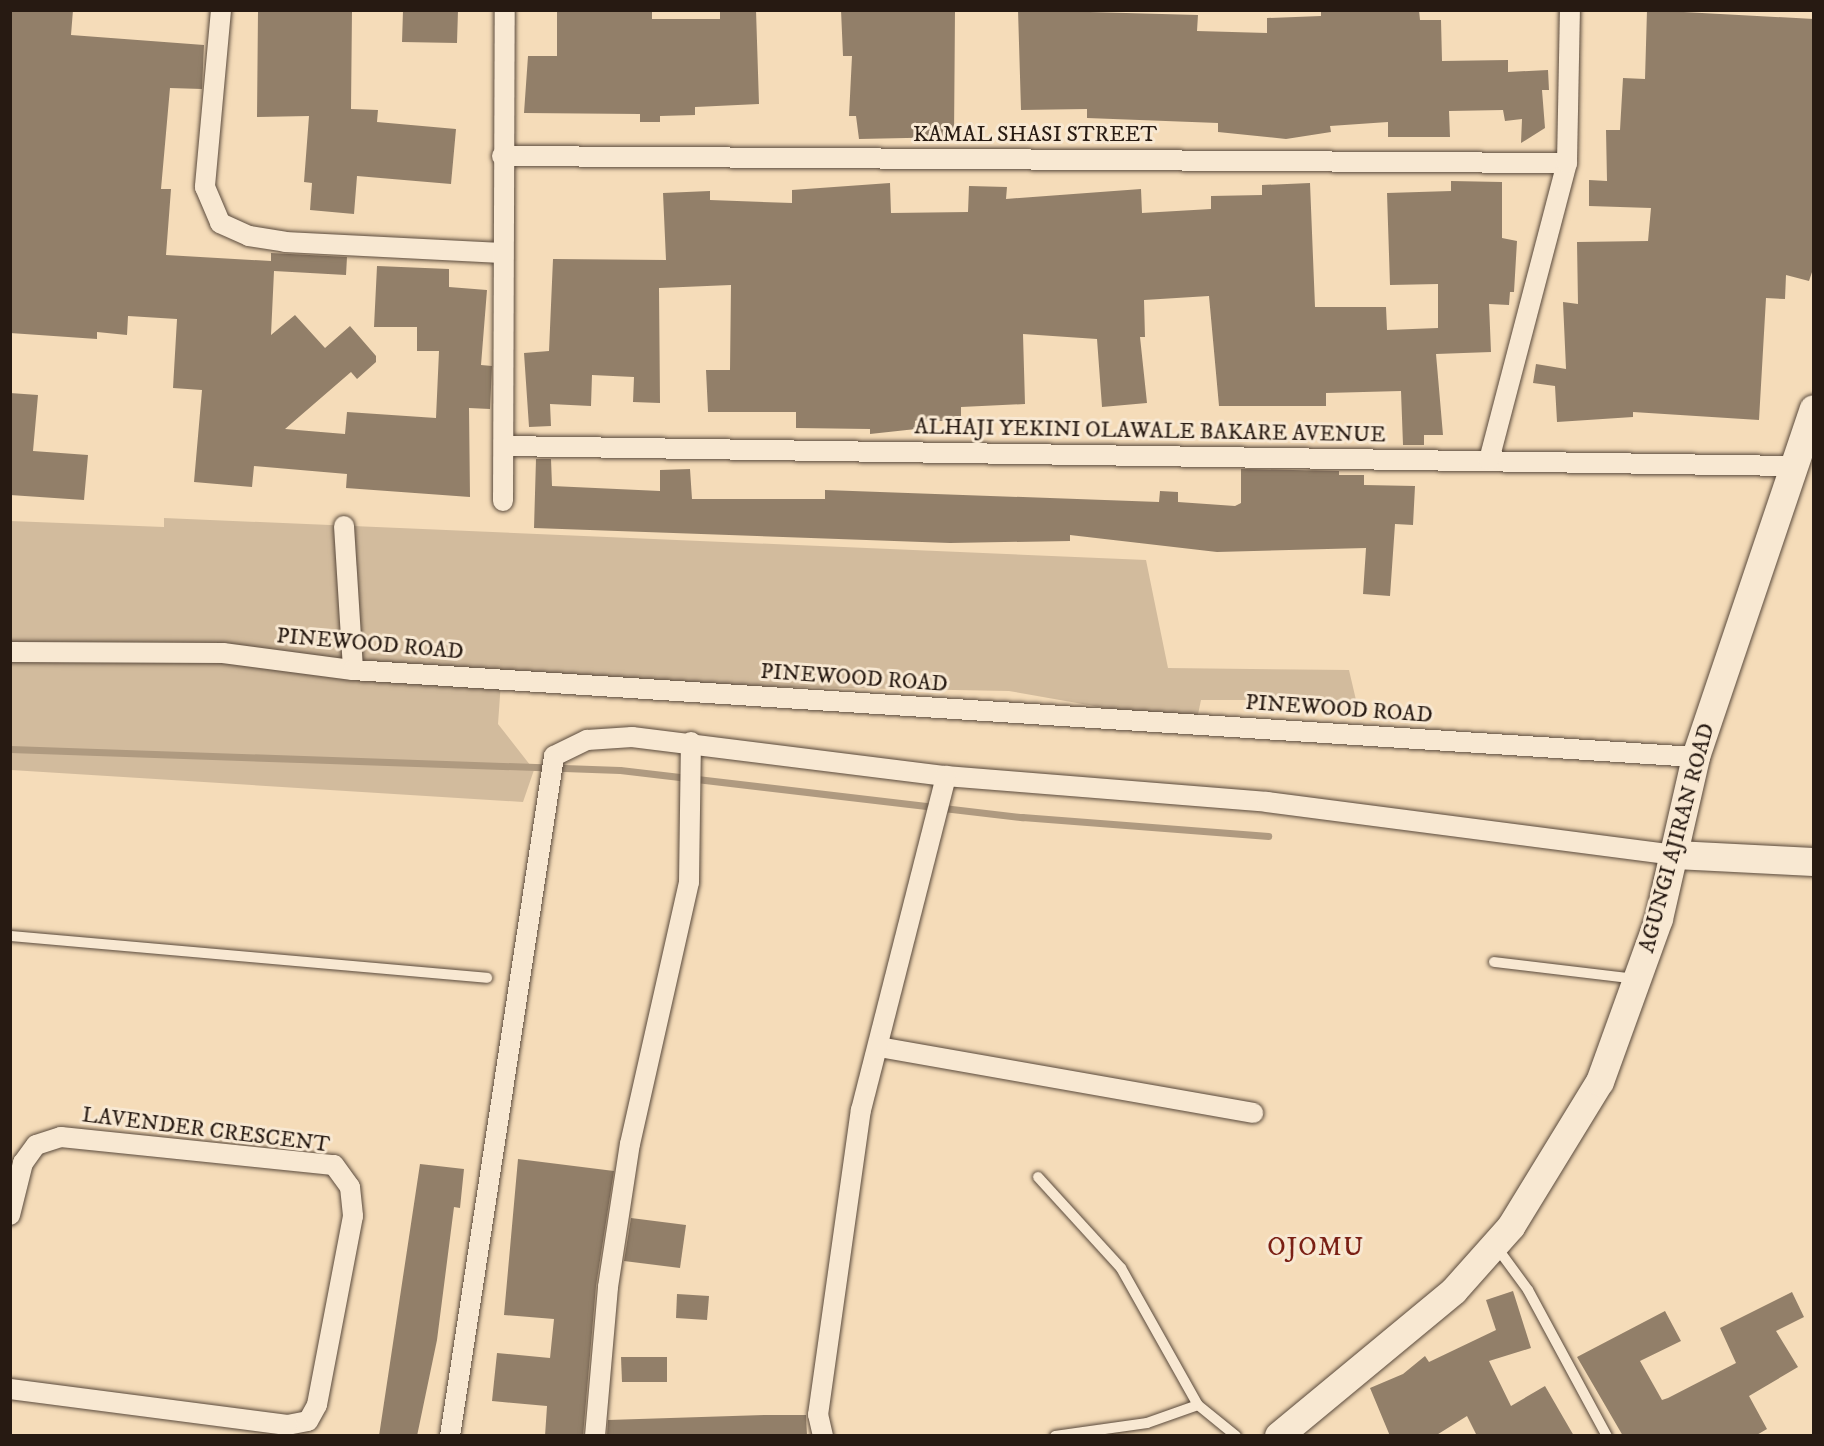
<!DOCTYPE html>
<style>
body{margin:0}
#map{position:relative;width:1824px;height:1446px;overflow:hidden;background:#f5dcb9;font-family:"IM FELL DW Pica",serif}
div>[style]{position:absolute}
.green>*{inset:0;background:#d2bb9d}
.stream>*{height:7px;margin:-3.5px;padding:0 3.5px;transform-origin:3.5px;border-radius:3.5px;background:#af9a80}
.building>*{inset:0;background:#927f69}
.roads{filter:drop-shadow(0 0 2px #5a4a3c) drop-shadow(0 0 2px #5a4a3c)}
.lane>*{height:10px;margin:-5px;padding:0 5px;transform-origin:5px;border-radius:5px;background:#f8e8d2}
.street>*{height:20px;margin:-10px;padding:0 10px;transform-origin:10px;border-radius:10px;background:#f8e8d2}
.secondary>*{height:28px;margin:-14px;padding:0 14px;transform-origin:14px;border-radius:14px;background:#f8e8d2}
span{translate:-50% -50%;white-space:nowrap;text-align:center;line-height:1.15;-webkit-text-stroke:6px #f8e8d2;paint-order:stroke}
.street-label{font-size:22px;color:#271a12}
.quarter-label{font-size:26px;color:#7a1f14;letter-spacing:1.5px}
.frame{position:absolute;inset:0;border:12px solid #271a12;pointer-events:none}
</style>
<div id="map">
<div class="green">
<i style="clip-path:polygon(164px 518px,1146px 560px,1168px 668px,1349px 670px,1356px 700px,1201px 700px,1196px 724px,1009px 691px,501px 682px,498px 724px,534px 770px,523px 802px,11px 770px,10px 521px,164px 527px)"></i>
</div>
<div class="stream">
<i style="left:10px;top:749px;width:610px;rotate:1.97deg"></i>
<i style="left:620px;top:770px;width:405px;rotate:6.7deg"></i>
<i style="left:1022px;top:817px;width:247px;rotate:4.4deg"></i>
</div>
<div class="building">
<i style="clip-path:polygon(10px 10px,73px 10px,71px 35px,204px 45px,202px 89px,170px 88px,161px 189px,171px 189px,166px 255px,271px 261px,271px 253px,347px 257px,346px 275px,274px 271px,271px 335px,295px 315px,325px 348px,350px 326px,376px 356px,376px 362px,357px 379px,351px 372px,285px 429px,345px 434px,347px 412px,436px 418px,439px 351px,417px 351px,417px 327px,374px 327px,377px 266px,449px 269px,449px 287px,487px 290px,481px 365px,492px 366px,490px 409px,469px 408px,470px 497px,346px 488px,347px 474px,254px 466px,252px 487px,194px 482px,202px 390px,173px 388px,177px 319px,128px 316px,127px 335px,97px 332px,97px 339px,10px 333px)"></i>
<i style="clip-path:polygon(258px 10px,352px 10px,351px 109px,378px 110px,377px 122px,456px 129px,451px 184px,357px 176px,354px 214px,310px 210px,312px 183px,304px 182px,309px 116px,257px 117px)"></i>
<i style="clip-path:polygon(403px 10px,458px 10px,457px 43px,402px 42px)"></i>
<i style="clip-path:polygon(557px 10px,652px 10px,652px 19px,720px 19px,720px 10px,756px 10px,759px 104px,695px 107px,695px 115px,660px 116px,660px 122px,640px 122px,640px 114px,524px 113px,528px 56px,557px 56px)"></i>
<i style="clip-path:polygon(841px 10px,955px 11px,954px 137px,859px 139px,856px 116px,849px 116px,852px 56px,843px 56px)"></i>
<i style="clip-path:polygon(1018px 10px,1198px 15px,1197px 31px,1267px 33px,1267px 18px,1321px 16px,1321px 10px,1419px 10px,1420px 20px,1441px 20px,1442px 61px,1508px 60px,1508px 72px,1548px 70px,1549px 90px,1542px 90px,1545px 128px,1521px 143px,1522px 119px,1505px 121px,1503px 110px,1449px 111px,1450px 137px,1388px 137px,1388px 122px,1330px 126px,1331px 132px,1286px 139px,1218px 132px,1218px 123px,1087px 118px,1087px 109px,1021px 110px)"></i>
<i style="clip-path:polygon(1647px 10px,1814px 19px,1814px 266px,1809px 281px,1786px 275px,1785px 299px,1766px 298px,1759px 420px,1633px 412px,1633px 417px,1557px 422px,1555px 386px,1533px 383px,1536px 364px,1566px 369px,1563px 302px,1578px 304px,1577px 242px,1648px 241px,1651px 208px,1589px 206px,1589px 180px,1607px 181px,1606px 130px,1620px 130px,1623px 78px,1645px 79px)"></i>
<i style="clip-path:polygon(1451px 181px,1502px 182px,1502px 238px,1517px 241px,1514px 292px,1510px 292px,1509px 305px,1489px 304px,1491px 352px,1436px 354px,1443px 435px,1424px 435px,1424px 445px,1403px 445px,1401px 391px,1326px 393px,1326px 406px,1219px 406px,1209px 296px,1144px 300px,1145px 337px,1140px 337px,1147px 403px,1102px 407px,1097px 339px,1023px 334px,1025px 404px,961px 407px,961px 421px,915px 421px,916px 429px,870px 434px,870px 429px,796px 428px,796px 412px,708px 412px,706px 370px,730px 370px,731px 285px,659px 288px,660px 403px,633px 402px,634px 377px,592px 375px,591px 406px,550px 404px,551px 426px,529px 427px,524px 353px,549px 351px,553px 259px,666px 260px,663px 193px,710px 191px,710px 200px,792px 203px,792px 190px,890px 183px,891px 213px,968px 212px,969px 186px,1007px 187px,1006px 199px,1141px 189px,1142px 213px,1211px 209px,1211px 196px,1262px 195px,1262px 185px,1310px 183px,1315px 307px,1386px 307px,1387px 330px,1438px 328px,1438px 284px,1390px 285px,1387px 193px,1451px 191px)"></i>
<i style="clip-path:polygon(10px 393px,38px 395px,33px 451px,88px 455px,84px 500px,10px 495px)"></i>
<i style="clip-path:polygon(536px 459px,551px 459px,552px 486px,660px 491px,660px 470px,690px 469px,692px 499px,825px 499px,825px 490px,1159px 502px,1160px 491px,1178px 492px,1178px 502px,1235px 506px,1241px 503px,1241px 469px,1339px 471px,1339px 475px,1364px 475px,1364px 485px,1415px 486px,1413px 525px,1395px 524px,1390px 596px,1363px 594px,1366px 548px,1217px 552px,1070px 535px,1070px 541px,950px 543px,534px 528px)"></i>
<i style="clip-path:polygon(518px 1159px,614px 1171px,596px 1286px,583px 1436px,545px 1436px,547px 1406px,492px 1401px,497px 1353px,550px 1358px,554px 1319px,504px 1315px)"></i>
<i style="clip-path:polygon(420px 1164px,464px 1169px,460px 1208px,454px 1207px,437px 1340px,417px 1436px,379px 1436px)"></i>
<i style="clip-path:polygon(631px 1218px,686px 1225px,680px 1268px,624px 1261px)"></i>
<i style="clip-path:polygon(1513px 1291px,1531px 1348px,1489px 1361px,1511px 1406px,1545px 1386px,1574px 1436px,1477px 1436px,1467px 1416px,1435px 1436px,1390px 1436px,1370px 1388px,1403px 1374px,1425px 1356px,1429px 1362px,1496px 1330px,1486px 1300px)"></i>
<i style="clip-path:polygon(1792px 1292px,1804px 1317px,1776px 1331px,1798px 1367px,1749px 1396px,1767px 1429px,1755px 1436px,1623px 1436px,1577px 1357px,1665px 1311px,1681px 1341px,1640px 1361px,1662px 1400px,1668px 1398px,1736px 1363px,1720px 1328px)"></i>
<i style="clip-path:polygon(677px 1294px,709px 1296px,707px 1320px,676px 1318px)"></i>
<i style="clip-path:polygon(621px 1357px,667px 1357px,667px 1382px,622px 1382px)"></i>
<i style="clip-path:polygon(765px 1415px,806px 1415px,807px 1436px,607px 1436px,608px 1420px)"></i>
</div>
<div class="roads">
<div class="lane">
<i style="left:10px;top:936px;width:479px;rotate:5deg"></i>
<i style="left:1494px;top:962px;width:144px;rotate:6.8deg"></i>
<i style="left:1038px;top:1177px;width:123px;rotate:47.6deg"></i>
<i style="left:1121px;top:1268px;width:157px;rotate:60.7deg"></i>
<i style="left:1198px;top:1405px;width:49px;rotate:39.2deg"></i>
<i style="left:1495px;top:1245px;width:56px;rotate:53.7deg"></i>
<i style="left:1528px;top:1290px;width:166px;rotate:61.6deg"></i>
<i style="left:1055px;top:1436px;width:93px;rotate:-8deg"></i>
<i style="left:1147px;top:1423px;width:54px;rotate:-19.4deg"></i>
</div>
<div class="street">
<i style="left:221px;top:10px;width:178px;rotate:95.2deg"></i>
<i style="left:205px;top:187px;width:39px;rotate:67deg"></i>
<i style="left:220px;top:223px;width:32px;rotate:24deg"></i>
<i style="left:249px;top:236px;width:36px;rotate:9deg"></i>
<i style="left:285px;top:242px;width:217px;rotate:2.9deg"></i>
<i style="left:502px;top:156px;width:1065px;rotate:0.38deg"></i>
<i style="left:504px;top:446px;width:1292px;rotate:0.89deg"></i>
<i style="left:1489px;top:460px;width:307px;rotate:-75.3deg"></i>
<i style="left:1567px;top:163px;width:153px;rotate:-88.9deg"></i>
<i style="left:503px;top:501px;width:491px;rotate:-89.8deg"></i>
<i style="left:344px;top:526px;width:144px;rotate:86.4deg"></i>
<i style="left:10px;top:652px;width:213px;rotate:0.3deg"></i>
<i style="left:223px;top:653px;width:131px;rotate:7.5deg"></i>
<i style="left:353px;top:670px;width:1346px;rotate:3.71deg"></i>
<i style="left:879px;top:1047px;width:380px;rotate:10deg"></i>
<i style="left:10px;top:1215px;width:54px;rotate:-76deg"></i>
<i style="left:23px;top:1163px;width:22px;rotate:-54deg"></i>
<i style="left:36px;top:1145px;width:26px;rotate:-18deg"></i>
<i style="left:61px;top:1137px;width:274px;rotate:5.9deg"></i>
<i style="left:334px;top:1165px;width:27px;rotate:54deg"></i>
<i style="left:350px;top:1187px;width:29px;rotate:84deg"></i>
<i style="left:353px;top:1216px;width:192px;rotate:100.8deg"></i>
<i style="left:317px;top:1405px;width:18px;rotate:119deg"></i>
<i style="left:308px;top:1421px;width:21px;rotate:169deg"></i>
<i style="left:287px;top:1425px;width:279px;rotate:-172.6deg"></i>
<i style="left:450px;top:1436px;width:688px;rotate:-81.3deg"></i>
<i style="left:554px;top:756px;width:37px;rotate:-26deg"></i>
<i style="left:587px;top:740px;width:45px;rotate:-3.8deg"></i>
<i style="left:632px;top:737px;width:316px;rotate:7.1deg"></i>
<i style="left:946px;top:776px;width:322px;rotate:4.6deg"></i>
<i style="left:1267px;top:802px;width:411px;rotate:7.4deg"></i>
<i style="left:595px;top:1436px;width:150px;rotate:-85deg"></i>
<i style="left:608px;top:1287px;width:145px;rotate:-81.3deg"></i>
<i style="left:630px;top:1144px;width:269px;rotate:-77.3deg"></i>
<i style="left:689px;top:882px;width:140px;rotate:-89.2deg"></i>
<i style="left:823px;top:1436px;width:22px;rotate:-103deg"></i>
<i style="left:818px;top:1415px;width:308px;rotate:-82deg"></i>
<i style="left:861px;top:1110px;width:345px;rotate:-75.7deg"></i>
</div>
<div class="secondary">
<i style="left:1675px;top:855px;width:139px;rotate:2.9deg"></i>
<i style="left:1279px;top:1436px;width:227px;rotate:-39.6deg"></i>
<i style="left:1454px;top:1291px;width:86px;rotate:-48.3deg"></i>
<i style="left:1511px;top:1227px;width:170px;rotate:-58.5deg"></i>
<i style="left:1600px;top:1082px;width:173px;rotate:-70.1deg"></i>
<i style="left:1659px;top:919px;width:166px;rotate:-77.1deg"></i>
<i style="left:1696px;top:757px;width:367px;rotate:-71.3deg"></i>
</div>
</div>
<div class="street-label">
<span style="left:1035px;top:135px">KAMAL SHASI STREET</span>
<span style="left:1150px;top:431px;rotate:1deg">ALHAJI YEKINI OLAWALE BAKARE AVENUE</span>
<span style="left:370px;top:644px;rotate:5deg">PINEWOOD ROAD</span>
<span style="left:854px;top:678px;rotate:4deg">PINEWOOD ROAD</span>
<span style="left:1339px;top:709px;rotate:4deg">PINEWOOD ROAD</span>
<span style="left:1677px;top:838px;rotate:-75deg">AGUNGI AJIRAN ROAD</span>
<span style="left:206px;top:1130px;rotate:7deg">LAVENDER CRESCENT</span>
</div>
<div class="quarter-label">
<span style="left:1316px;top:1248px">OJOMU</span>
</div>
<div class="frame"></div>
</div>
